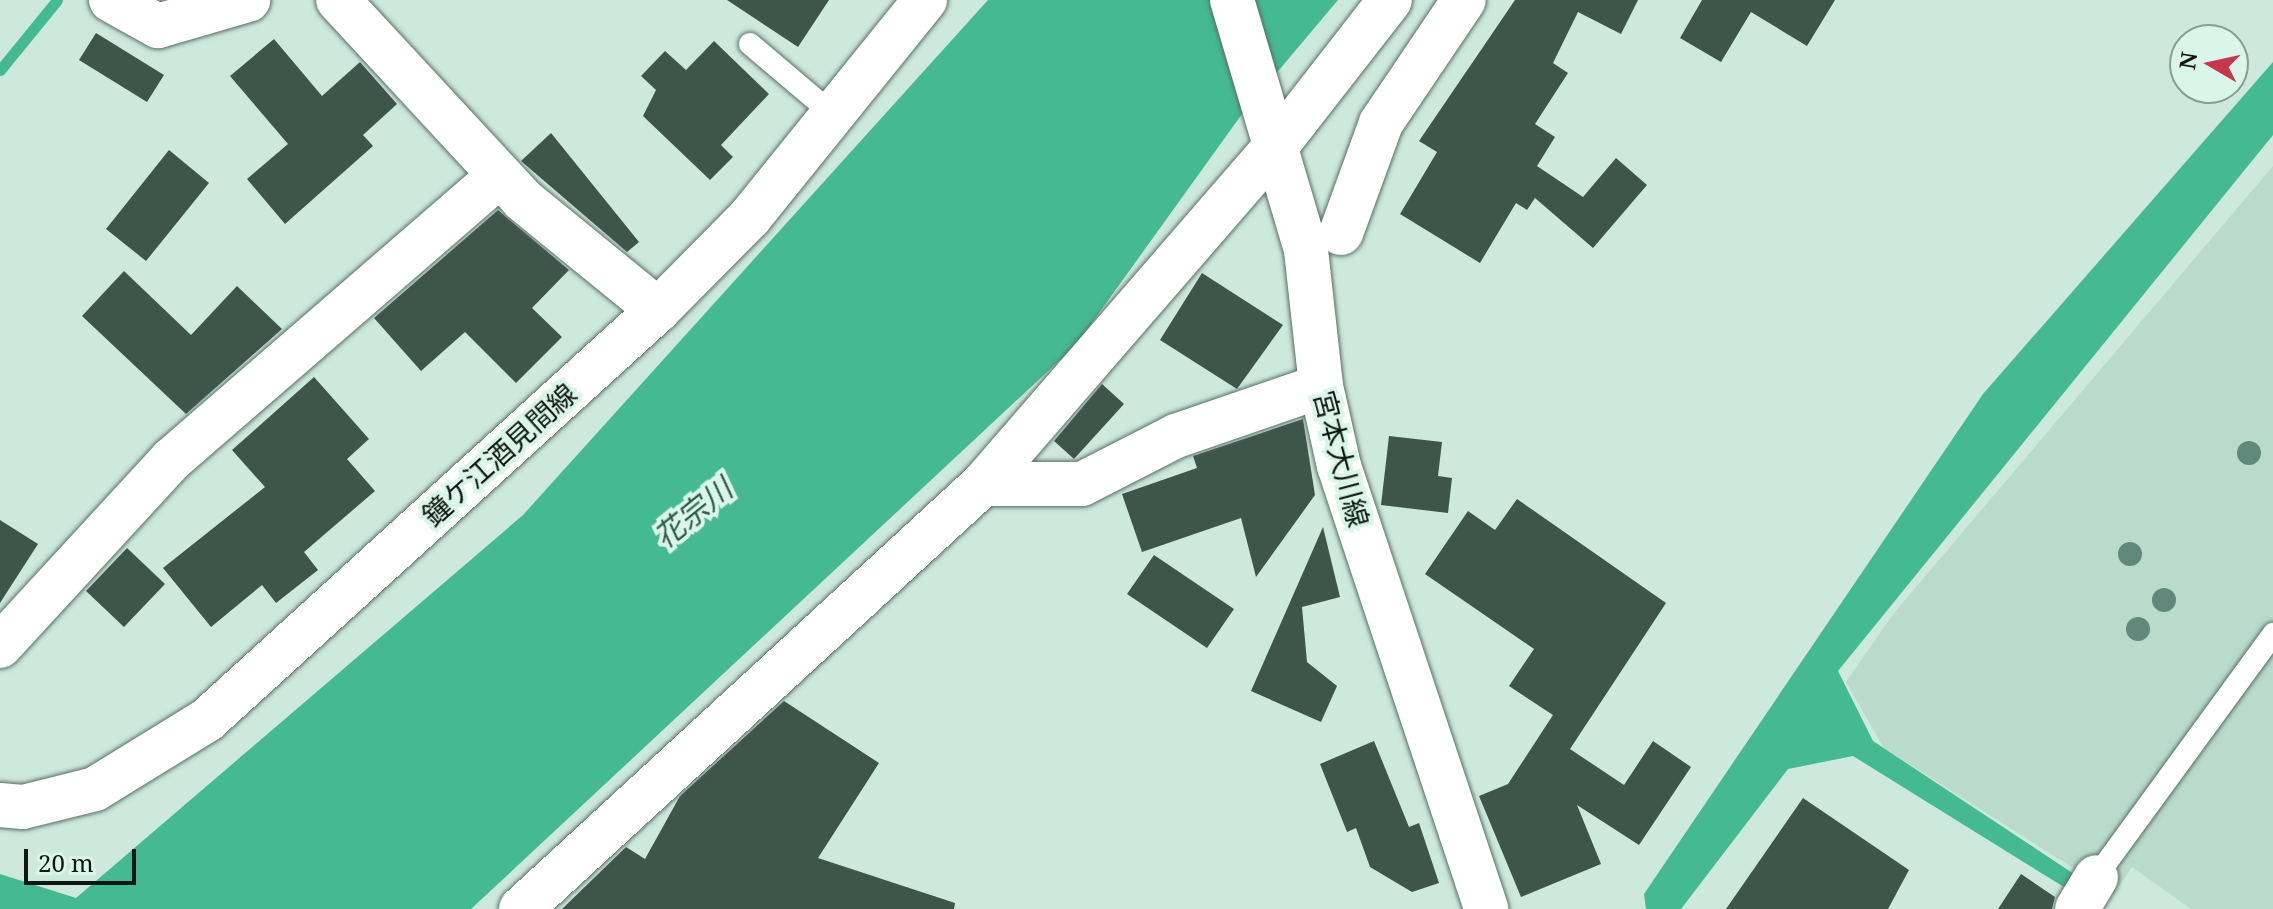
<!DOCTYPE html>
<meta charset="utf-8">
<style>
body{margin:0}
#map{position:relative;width:2273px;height:909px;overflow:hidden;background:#cde8dc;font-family:"Noto Serif","Noto Sans JP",serif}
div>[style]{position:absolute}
.built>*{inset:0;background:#badbcc}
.water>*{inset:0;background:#45b992}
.stream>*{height:11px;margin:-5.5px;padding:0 5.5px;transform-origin:5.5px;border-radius:5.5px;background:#45b992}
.building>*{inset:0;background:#3e554c}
.roads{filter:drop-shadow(0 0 2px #586f65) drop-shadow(0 0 2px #586f65)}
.lane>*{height:22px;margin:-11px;padding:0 11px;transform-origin:11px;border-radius:11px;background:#fff}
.street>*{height:44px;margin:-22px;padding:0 22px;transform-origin:22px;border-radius:22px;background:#fff}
.secondary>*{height:44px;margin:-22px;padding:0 22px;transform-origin:22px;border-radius:22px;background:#fff}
.trees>*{width:24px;height:24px;margin:-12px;border-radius:50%;background:#60897b}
span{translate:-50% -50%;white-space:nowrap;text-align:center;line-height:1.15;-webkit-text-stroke:8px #daf5e9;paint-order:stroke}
.street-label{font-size:28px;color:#0e1713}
.water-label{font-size:30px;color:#2c5b49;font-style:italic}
.north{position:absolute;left:2169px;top:24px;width:80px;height:80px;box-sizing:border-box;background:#daf5e9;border:2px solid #889c93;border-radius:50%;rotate:279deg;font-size:22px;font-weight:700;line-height:32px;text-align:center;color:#0e1713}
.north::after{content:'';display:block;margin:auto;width:28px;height:36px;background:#c7374c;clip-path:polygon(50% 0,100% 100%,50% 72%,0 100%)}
.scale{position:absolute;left:24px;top:849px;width:112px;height:36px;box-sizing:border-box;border:4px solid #0e1713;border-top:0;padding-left:10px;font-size:24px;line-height:28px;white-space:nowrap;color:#0e1713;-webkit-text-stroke:6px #daf5e9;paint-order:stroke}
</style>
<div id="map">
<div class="built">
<i style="clip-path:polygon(2273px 166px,2273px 909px,2191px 909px,2132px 867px,2114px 894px,1884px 748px,1846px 682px,1894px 613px)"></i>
</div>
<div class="water">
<i style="clip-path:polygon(988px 0,1338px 0,1242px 114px,1076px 345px,471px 909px,0 909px,0 874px,76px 898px,523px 515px)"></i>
<i style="clip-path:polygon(2273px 62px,2273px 135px,1838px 671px,1873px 741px,2080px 878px,2072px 892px,1853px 756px,1788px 769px,1681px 909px,1646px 909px,1644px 894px,1983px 394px)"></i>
</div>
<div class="stream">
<i style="left:0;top:70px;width:90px;rotate:-50.8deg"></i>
</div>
<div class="building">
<i style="clip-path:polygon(727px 0,829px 0,798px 47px)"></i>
<i style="clip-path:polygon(1515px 0,1638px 0,1621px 34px,1578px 12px,1553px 63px,1568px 73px,1535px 124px,1555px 137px,1537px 166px,1583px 197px,1616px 158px,1647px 185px,1593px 248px,1535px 198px,1527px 210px,1516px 203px,1480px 263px,1400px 214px,1437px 152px,1419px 141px)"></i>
<i style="clip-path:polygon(1702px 0,1835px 0,1807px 46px,1751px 12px,1721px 62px,1680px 38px)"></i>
<i style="clip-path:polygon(96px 33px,164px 75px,147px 102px,79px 60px)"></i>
<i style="clip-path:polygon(274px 39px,322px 96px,360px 62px,397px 104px,363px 135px,373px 146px,285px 224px,247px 179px,288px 144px,230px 76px)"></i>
<i style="clip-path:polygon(714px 41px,769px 94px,721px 145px,733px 157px,710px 180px,643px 116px,656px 90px,641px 76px,665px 51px,686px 70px)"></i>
<i style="clip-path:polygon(551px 133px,639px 242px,627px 252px,521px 161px)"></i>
<i style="clip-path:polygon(169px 150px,209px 183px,146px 261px,106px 229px)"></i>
<i style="clip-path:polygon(498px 210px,569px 270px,532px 308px,562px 337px,516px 383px,465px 332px,421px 371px,374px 318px)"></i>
<i style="clip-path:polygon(124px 271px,191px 335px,237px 286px,282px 329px,186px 414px,82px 316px)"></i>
<i style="clip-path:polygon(1202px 273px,1283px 325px,1237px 389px,1160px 340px)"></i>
<i style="clip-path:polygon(314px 377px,369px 439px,347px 459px,375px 491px,304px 552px,318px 570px,276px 603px,262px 585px,211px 627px,163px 568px,265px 487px,232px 450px)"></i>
<i style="clip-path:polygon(1102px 384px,1124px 404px,1074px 459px,1054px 441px)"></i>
<i style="clip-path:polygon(1303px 419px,1315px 495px,1256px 577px,1241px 518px,1142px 552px,1122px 494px,1197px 468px,1193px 456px)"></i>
<i style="clip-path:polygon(1389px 436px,1442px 442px,1438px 476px,1452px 478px,1448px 513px,1381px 505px)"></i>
<i style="clip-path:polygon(1517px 499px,1666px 603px,1570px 749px,1624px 785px,1653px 741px,1691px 767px,1639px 845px,1577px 805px,1601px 864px,1521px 897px,1479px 796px,1508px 784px,1553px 715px,1509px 686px,1534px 649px,1425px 574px,1468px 511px,1495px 530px)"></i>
<i style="clip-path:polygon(0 520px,38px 544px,0 603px)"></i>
<i style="clip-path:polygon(1323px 527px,1340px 597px,1302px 607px,1307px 662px,1337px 686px,1321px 722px,1251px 691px)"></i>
<i style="clip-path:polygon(127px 548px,165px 584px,124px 627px,86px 591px)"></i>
<i style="clip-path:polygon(1154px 555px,1234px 609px,1207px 648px,1127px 594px)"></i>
<i style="clip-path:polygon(784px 701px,879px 763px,818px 858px,955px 903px,954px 909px,562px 909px,626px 847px,645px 859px,680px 796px)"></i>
<i style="clip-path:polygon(1374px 741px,1409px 827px,1419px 823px,1439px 883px,1412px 892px,1370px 867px,1356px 828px,1347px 832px,1320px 764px)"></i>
<i style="clip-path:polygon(1803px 798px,1909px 870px,1888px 909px,1726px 909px)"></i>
<i style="clip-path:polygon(2021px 874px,2055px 897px,2052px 909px,1998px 909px)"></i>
</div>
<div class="roads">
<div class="lane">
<i style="left:750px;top:44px;width:111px;rotate:40.3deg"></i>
<i style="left:2096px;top:877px;width:301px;rotate:-53.9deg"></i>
</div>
<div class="street">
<i style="left:111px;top:0;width:54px;rotate:29deg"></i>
<i style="left:158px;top:26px;width:94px;rotate:-16.1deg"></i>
<i style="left:338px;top:0;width:272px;rotate:47.2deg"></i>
<i style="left:523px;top:200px;width:174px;rotate:39.2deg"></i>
<i style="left:1341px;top:233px;width:117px;rotate:-70deg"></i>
<i style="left:1381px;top:123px;width:148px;rotate:-56deg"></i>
<i style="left:983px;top:484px;width:450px;rotate:-49.1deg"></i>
<i style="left:0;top:646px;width:253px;rotate:-47.4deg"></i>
<i style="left:171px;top:460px;width:435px;rotate:-40.9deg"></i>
<i style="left:521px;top:909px;width:628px;rotate:-42.61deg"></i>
<i style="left:983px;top:484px;width:99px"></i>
<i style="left:1082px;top:484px;width:106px;rotate:-27.1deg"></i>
<i style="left:1176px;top:436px;width:153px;rotate:-19deg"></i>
<i style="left:2077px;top:909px;width:37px;rotate:-59deg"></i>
</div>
<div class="secondary">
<i style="left:1232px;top:0;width:261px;rotate:73.5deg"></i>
<i style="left:1306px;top:250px;width:137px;rotate:83.7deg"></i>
<i style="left:1321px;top:386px;width:82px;rotate:77.3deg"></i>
<i style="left:1339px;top:466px;width:467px;rotate:71.6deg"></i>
<i style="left:1278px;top:144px;width:182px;rotate:-52.1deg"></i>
<i style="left:0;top:805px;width:23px;rotate:5deg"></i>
<i style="left:23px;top:807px;width:74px;rotate:-14deg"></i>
<i style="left:95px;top:789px;width:132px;rotate:-31.6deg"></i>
<i style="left:207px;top:720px;width:610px;rotate:-42.27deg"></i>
<i style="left:658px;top:310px;width:131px;rotate:-45.3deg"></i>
<i style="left:750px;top:217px;width:279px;rotate:-51.1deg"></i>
</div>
</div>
<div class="trees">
<i style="left:2249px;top:453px"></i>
<i style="left:2130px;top:554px"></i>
<i style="left:2164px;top:600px"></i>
<i style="left:2138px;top:629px"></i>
</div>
<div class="street-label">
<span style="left:499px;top:454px;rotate:-42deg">鐘ケ江酒見間線</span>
<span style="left:1342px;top:459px;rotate:75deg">宮本大川線</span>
</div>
<div class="water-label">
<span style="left:693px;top:513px;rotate:-39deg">花宗川</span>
</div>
<div class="north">N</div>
<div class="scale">20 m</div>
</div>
